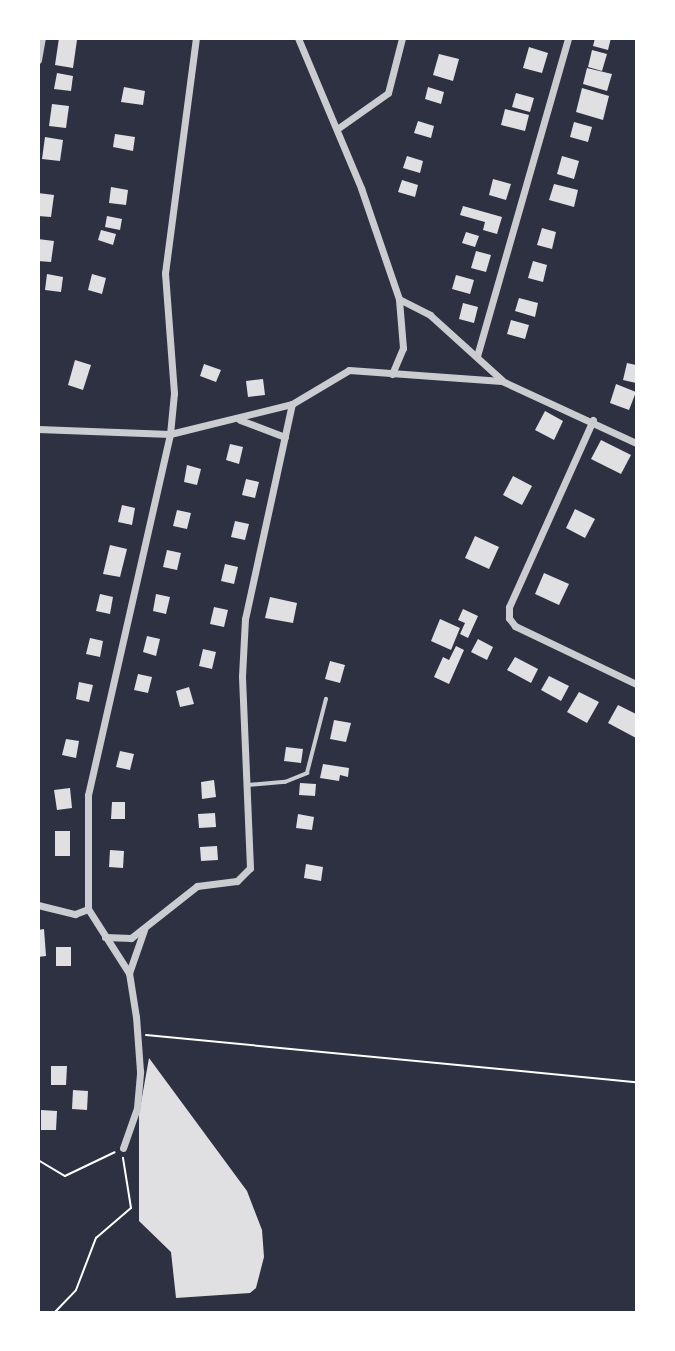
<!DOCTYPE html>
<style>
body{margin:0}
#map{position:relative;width:675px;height:1351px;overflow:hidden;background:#2d3142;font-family:"Nunito Sans",sans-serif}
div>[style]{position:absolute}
.building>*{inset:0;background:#e0e0e3}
.path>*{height:2px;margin:-1px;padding:0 1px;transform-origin:1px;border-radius:1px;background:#fff}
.service>*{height:3.5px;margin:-1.75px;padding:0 1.75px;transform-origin:1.75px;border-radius:1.75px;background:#caccd0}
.minor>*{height:7px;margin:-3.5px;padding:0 3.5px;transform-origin:3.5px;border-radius:3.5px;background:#caccd0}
span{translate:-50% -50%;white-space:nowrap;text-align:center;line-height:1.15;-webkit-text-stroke:7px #fff;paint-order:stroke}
.frame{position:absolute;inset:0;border:40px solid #fff;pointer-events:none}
</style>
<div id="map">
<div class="building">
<i style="clip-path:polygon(59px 38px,77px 40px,73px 68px,55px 65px)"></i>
<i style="clip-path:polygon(595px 38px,611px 38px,608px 50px,593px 46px)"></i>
<i style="clip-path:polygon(529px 47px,548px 53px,542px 73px,523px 68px)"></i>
<i style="clip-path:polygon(592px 50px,607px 54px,602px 71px,588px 67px)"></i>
<i style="clip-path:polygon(439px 54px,459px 59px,453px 81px,433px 75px)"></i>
<i style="clip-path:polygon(587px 68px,612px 74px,607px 91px,583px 84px)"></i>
<i style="clip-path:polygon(57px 73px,73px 76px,71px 91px,54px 89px)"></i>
<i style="clip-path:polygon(124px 87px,145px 91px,143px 105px,121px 102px)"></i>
<i style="clip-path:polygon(428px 87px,444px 92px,441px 104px,425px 99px)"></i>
<i style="clip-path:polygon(582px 88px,609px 96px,603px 120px,576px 112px)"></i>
<i style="clip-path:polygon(516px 93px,534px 98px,530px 112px,512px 107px)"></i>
<i style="clip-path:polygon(52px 104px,69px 106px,66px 128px,49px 126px)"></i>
<i style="clip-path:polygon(505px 109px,529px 115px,525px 131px,501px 125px)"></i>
<i style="clip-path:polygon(418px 121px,434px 126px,431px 138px,414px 133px)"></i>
<i style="clip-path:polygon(574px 122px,592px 127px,588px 142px,570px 137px)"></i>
<i style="clip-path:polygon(115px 134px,135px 137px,133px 151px,113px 147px)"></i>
<i style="clip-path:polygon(45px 137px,63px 140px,60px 161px,42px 159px)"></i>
<i style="clip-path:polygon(407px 156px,423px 161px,420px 173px,403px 168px)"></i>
<i style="clip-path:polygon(562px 156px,579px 161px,574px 179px,557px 174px)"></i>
<i style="clip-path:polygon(493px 179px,511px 184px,506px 200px,489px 195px)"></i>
<i style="clip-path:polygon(402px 180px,418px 185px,415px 197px,398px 192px)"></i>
<i style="clip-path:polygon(554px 184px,578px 190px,574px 207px,549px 200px)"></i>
<i style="clip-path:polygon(111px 187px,128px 190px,126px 205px,109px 203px)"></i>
<i style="clip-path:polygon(38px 193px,54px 195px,51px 217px,38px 216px)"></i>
<i style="clip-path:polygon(463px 206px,502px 217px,497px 234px,483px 230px,485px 222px,460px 215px)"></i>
<i style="clip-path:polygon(107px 216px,122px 219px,120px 230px,105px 227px)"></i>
<i style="clip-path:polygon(542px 228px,556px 232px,552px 249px,537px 245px)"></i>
<i style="clip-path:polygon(101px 230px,116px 234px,113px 245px,98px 240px)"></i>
<i style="clip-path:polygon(466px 232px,479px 236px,475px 247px,462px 243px)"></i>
<i style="clip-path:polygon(38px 239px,54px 241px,51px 262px,38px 261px)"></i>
<i style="clip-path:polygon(476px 251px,491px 255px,486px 272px,471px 268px)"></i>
<i style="clip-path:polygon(533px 261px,547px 265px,543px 282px,528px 278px)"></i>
<i style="clip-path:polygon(47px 274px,63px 277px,61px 292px,45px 290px)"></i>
<i style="clip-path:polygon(92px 274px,106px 278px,102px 294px,88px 290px)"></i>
<i style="clip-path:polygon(456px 275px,474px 280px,470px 294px,452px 289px)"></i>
<i style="clip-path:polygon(519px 298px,538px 303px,535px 317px,515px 311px)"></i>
<i style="clip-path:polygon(463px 303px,478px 307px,474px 323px,459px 319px)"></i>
<i style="clip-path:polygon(511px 320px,529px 325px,525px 339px,507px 334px)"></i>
<i style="clip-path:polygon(75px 360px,91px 365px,83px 390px,68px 385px)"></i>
<i style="clip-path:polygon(627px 363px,636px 365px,636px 383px,623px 380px)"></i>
<i style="clip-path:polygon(204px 364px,221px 370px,216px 382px,200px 376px)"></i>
<i style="clip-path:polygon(263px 379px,265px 395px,248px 397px,246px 381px)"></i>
<i style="clip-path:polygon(616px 384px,636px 392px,629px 410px,610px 403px)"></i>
<i style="clip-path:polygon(545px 411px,563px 421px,554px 440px,535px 430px)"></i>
<i style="clip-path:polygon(601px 440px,631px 455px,621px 474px,591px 459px)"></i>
<i style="clip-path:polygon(230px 444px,243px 447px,239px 464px,226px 460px)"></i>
<i style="clip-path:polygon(187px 465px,201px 469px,197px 485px,184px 482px)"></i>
<i style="clip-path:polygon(513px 476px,532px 486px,522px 505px,503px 495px)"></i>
<i style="clip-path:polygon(246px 479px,259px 482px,255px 498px,242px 495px)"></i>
<i style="clip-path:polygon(122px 505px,135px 508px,132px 525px,118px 522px)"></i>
<i style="clip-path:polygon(575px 509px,595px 519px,585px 538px,566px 528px)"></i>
<i style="clip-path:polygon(177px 510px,191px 513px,187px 529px,173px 526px)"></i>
<i style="clip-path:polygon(235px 521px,249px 524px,245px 540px,231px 537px)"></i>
<i style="clip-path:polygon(475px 536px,499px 547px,489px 569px,465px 558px)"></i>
<i style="clip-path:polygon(110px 545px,127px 549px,120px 577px,103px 574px)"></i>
<i style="clip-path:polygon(167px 550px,181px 553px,177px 570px,163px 567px)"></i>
<i style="clip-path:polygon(225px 564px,238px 567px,234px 584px,221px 581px)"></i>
<i style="clip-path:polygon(544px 573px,569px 584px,559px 605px,535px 594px)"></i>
<i style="clip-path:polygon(100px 594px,113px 597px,110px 614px,96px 611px)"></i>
<i style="clip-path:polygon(156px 594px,170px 597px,166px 614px,153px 611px)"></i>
<i style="clip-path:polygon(270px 597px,297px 603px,293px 623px,265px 618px)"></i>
<i style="clip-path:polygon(214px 607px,228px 610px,224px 627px,210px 624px)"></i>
<i style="clip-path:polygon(463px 609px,478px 616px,468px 638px,460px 634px,465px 623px,458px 620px)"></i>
<i style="clip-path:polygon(440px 619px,460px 628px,451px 650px,431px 641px)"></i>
<i style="clip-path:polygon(147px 636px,160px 639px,156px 656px,143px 652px)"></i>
<i style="clip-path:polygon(90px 638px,103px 641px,100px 657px,86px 654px)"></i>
<i style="clip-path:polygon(478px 639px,493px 647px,487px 660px,471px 652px)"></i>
<i style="clip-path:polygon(456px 646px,464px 650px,449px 684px,434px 677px,443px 657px,449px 660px)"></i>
<i style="clip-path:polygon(203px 649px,216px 652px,212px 669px,199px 666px)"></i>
<i style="clip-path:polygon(515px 657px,538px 669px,531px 683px,507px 670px)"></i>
<i style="clip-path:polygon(330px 661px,345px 665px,340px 683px,325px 679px)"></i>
<i style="clip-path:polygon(138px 674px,152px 677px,148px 693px,134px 690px)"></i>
<i style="clip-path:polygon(549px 676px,569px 686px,561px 701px,541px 690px)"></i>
<i style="clip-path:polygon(79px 682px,93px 685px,89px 702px,76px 699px)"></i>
<i style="clip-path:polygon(189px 687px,194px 704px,180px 707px,176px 691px)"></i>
<i style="clip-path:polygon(579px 692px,599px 702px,587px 723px,567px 712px)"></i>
<i style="clip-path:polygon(618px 705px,636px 714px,636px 738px,608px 723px)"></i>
<i style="clip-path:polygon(334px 720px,351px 723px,346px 742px,330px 739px)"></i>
<i style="clip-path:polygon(66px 739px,79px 741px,76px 758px,62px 755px)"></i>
<i style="clip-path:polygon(286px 747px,303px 749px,301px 763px,284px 761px)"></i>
<i style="clip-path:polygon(120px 751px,134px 754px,130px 770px,116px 767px)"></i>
<i style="clip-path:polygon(323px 764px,349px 768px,348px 777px,340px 775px,339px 781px,320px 778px)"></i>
<i style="clip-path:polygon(214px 780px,216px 797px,202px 799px,201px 782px)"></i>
<i style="clip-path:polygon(300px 783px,316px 784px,315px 796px,299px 795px)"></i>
<i style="clip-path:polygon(70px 788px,72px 808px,57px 810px,54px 790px)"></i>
<i style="clip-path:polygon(112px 802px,125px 802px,125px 819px,111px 819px)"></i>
<i style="clip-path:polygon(215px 813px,216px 827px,199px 828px,198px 814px)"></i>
<i style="clip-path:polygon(298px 814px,314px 817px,312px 830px,296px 828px)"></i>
<i style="clip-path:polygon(55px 831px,70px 831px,70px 856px,55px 856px)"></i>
<i style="clip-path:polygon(217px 846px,218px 860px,201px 861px,200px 847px)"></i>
<i style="clip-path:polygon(110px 850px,124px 851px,123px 868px,109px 867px)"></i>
<i style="clip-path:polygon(306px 864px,323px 867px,321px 881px,304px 878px)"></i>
<i style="clip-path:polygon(44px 929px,46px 956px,38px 957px,38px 930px)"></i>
<i style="clip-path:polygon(56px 947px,71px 947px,71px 966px,56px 966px)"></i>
<i style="clip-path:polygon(149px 1058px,247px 1191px,262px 1230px,264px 1257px,256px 1288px,250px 1293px,176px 1298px,171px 1252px,139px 1221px,139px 1114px)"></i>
<i style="clip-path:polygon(51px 1066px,67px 1066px,66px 1085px,51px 1085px)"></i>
<i style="clip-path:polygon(73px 1090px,88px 1091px,87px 1110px,72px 1109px)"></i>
<i style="clip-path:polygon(41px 1110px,57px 1111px,56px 1130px,41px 1130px)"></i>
</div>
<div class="path">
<i style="left:146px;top:1035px;width:492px;rotate:5.5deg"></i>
<i style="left:38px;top:1160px;width:31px;rotate:31deg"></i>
<i style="left:65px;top:1176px;width:55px;rotate:-25.6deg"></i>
<i style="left:55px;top:1312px;width:30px;rotate:-46deg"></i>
<i style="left:76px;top:1290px;width:56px;rotate:-69deg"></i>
<i style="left:96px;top:1238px;width:46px;rotate:-40.6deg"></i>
<i style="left:131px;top:1208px;width:51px;rotate:-99.1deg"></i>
</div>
<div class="service">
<i style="left:248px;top:785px;width:37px;rotate:-5deg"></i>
<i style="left:285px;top:782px;width:24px;rotate:-22deg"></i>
<i style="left:307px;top:773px;width:76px;rotate:-75.6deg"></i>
</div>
<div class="minor">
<i style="left:298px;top:38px;width:163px;rotate:67.2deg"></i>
<i style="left:361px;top:188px;width:117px;rotate:71.1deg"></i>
<i style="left:399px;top:299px;width:35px;rotate:27deg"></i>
<i style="left:430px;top:315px;width:97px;rotate:42.1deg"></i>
<i style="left:38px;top:60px;width:22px;rotate:-80deg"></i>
<i style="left:337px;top:129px;width:62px;rotate:-35.2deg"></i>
<i style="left:388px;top:93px;width:57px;rotate:-75.7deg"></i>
<i style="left:477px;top:356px;width:331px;rotate:-74deg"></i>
<i style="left:392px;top:374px;width:28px;rotate:-67deg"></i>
<i style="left:403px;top:348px;width:49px;rotate:-94.7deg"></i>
<i style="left:240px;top:420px;width:48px;rotate:20.7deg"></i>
<i style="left:593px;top:420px;width:205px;rotate:114.2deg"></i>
<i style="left:509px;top:607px;width:11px;rotate:90deg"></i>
<i style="left:509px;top:618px;width:10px;rotate:53deg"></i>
<i style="left:515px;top:626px;width:134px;rotate:25.6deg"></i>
<i style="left:38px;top:429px;width:132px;rotate:2.2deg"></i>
<i style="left:170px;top:434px;width:126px;rotate:-13.8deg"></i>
<i style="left:292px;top:404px;width:66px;rotate:-30.8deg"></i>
<i style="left:349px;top:370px;width:153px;rotate:4.1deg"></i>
<i style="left:502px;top:381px;width:148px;rotate:24.8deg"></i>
<i style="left:38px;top:905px;width:38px;rotate:14deg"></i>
<i style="left:75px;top:914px;width:14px;rotate:-21deg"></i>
<i style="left:105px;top:937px;width:26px;rotate:2deg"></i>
<i style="left:131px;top:938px;width:84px;rotate:-38.2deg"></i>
<i style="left:197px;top:886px;width:40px;rotate:-7.1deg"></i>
<i style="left:237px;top:881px;width:18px;rotate:-45deg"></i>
<i style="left:250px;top:868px;width:192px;rotate:-92.4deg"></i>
<i style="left:242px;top:676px;width:57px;rotate:-87deg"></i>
<i style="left:245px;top:619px;width:220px;rotate:-77.7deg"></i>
<i style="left:129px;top:973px;width:46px;rotate:-70.8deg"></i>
<i style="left:123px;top:1148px;width:42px;rotate:-70.7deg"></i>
<i style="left:137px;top:1108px;width:37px;rotate:-85deg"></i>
<i style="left:140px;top:1071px;width:54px;rotate:-94.2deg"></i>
<i style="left:136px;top:1017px;width:45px;rotate:-99deg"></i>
<i style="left:129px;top:973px;width:76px;rotate:-122.6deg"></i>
<i style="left:88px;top:909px;width:114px;rotate:-90deg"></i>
<i style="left:88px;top:795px;width:370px;rotate:-77.2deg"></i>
<i style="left:170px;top:434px;width:41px;rotate:-84.4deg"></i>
<i style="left:174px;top:393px;width:120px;rotate:-94.3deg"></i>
<i style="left:165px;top:273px;width:237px;rotate:-82.5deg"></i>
</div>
<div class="frame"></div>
</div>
